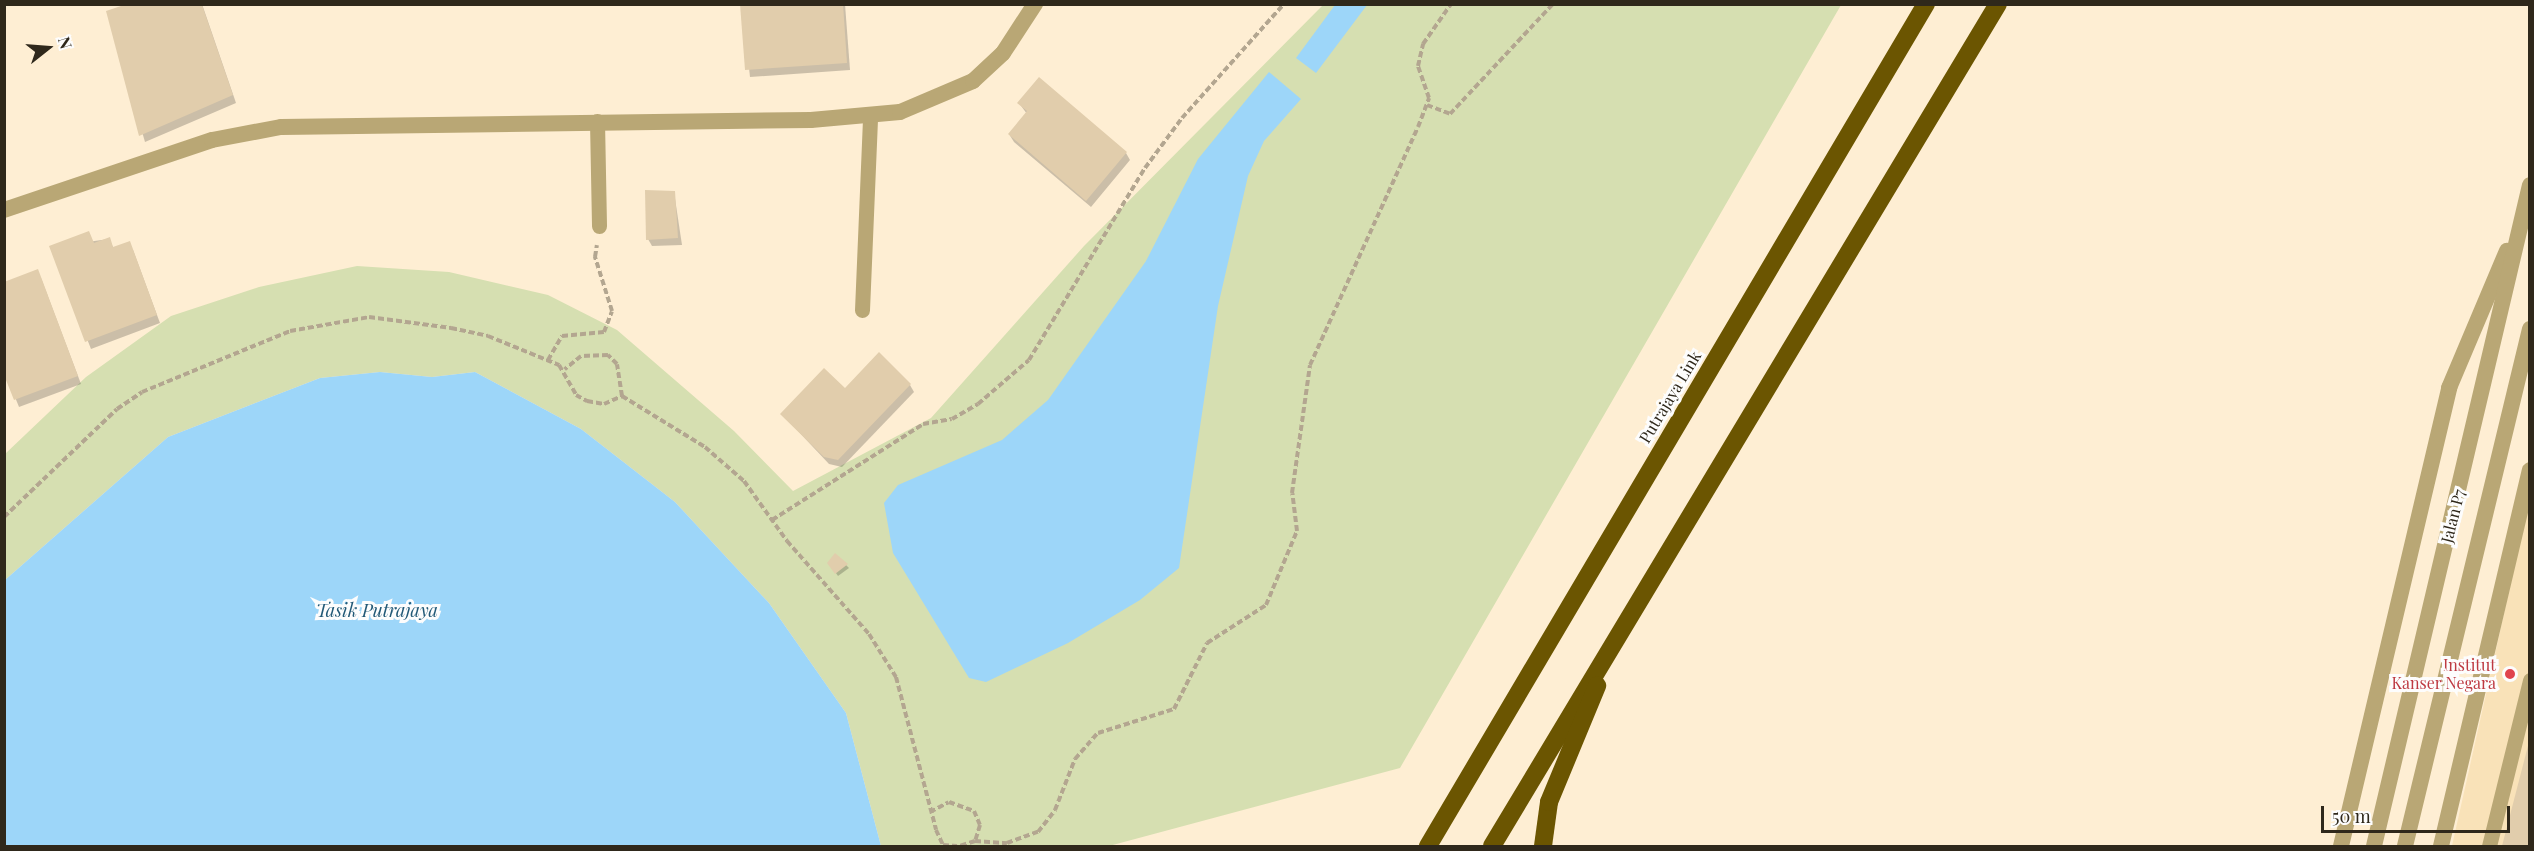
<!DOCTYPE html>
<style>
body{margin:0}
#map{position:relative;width:2534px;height:851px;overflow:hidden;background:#feeed3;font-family:"Playfair Display",serif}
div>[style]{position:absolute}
.built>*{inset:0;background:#f9e2b8}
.green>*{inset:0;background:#d6dfb1}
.water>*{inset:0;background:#9dd6f9}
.shadow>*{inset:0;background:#0003}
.building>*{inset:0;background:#e1cdac}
.path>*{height:4px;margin-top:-2px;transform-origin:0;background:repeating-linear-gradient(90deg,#b3a690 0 6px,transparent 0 9px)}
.service>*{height:15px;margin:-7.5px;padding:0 7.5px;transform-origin:7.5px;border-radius:7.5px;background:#b9a775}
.minor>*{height:16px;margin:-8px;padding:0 8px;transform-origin:8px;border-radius:8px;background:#b9a775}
.tertiary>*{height:16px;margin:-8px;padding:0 8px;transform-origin:8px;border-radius:8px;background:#b9a775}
.motorway>*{height:18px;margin:-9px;padding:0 9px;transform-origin:9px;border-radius:9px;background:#6b5501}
.dots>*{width:16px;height:16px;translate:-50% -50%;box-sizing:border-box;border:3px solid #fdfdfd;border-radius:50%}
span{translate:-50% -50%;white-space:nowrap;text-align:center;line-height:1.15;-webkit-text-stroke:6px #fdfdfd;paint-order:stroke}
.street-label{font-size:16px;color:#2f281b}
.health-label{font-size:16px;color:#be3a42}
.right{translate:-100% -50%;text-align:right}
.water-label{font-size:18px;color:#225977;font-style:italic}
.frame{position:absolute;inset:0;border:6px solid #2f281b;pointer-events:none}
.north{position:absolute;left:18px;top:18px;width:60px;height:60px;-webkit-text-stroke:4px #fdfdfd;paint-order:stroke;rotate:73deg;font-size:16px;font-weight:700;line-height:24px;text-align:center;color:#2f281b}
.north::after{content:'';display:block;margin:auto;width:21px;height:27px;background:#2f281b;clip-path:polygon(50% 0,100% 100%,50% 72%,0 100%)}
.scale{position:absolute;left:2321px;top:806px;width:189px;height:27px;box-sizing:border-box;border:3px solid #2f281b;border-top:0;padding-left:8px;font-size:18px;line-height:21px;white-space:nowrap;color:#2f281b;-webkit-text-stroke:4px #fdfdfd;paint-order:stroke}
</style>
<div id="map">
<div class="built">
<i style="clip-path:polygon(2529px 502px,2529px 846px,2452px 846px)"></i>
</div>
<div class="green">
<i style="clip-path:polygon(1323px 5px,1841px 5px,1400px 768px,1109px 846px,881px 846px,846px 713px,769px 603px,675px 502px,581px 429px,475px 372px,432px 377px,380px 372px,320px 378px,168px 437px,5px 580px,5px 454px,86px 377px,171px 316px,259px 287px,357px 266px,449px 272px,548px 295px,617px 330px,734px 431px,793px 491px,931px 418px,1084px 246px)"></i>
</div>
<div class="water">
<i style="clip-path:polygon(1335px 5px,1367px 5px,1316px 73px,1296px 58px)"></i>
<i style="clip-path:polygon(1269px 72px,1301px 99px,1264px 141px,1248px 176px,1218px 306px,1179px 568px,1140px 600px,1068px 643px,986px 682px,969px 678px,893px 553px,884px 503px,898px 485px,1002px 440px,1048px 400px,1146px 261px,1198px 159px)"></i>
<i style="clip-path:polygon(380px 372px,432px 377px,475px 372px,581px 429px,675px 502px,769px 603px,846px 713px,881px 846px,5px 846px,5px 580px,168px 437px,320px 378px)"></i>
</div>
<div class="shadow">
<i style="clip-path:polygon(128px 4px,202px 4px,236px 103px,145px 142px,107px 12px)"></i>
<i style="clip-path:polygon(742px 4px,845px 4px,850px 70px,750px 77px)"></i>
<i style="clip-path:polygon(1019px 103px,1126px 153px,1130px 160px,1091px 207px,1014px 142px,1009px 134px,1027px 114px)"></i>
<i style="clip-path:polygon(674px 192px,682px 245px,652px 246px,648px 239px)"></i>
<i style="clip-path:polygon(109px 239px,114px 249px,133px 250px,160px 323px,91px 349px,51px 247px)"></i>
<i style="clip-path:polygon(41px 278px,81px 384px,19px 407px,4px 370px)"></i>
<i style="clip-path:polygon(910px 385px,914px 392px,842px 467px,829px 464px,782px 414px,845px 390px)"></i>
<i style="clip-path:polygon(836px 555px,849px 568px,838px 576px,829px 563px)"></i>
<i style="clip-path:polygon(2530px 745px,2530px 846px,2504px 846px)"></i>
</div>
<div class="building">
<i style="clip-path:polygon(740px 4px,843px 4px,847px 63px,745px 70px)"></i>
<i style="clip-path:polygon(124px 5px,202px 5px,233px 95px,139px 136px,106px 11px)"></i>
<i style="clip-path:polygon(1039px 77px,1127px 152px,1086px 201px,1008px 134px,1027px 111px,1017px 103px)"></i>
<i style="clip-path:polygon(645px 190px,675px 191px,678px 238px,646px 240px)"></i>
<i style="clip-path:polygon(89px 231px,94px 243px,110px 237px,113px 247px,130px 241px,157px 315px,85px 342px,49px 246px)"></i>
<i style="clip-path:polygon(38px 269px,78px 376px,14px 400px,4px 375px,4px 282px)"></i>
<i style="clip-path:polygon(879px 352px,911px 384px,838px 460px,824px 457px,780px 414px,824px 368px,845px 388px)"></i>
<i style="clip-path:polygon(835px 553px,848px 564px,835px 574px,827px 563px)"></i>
<i style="clip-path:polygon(2529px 742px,2530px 846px,2502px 846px)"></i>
</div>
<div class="path">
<i style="left:1427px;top:105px;width:25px;rotate:21deg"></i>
<i style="left:1450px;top:114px;width:151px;rotate:-46.9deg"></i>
<i style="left:548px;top:360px;width:28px;rotate:-60deg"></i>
<i style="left:562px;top:336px;width:42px;rotate:-5.4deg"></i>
<i style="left:604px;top:332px;width:22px;rotate:-69deg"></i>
<i style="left:612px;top:311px;width:57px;rotate:-107.5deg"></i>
<i style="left:595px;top:257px;width:12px;rotate:-81deg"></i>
<i style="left:622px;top:396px;width:97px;rotate:31.6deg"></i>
<i style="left:705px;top:447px;width:52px;rotate:41.1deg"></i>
<i style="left:744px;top:481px;width:74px;rotate:54.4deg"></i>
<i style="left:787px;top:541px;width:124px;rotate:48.6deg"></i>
<i style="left:869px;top:634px;width:51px;rotate:57.9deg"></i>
<i style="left:896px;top:677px;width:158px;rotate:75.3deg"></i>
<i style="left:936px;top:830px;width:17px;rotate:65deg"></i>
<i style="left:943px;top:845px;width:14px;rotate:4deg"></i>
<i style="left:4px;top:517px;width:156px;rotate:-43.7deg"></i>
<i style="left:117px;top:409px;width:30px;rotate:-34deg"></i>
<i style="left:142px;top:392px;width:160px;rotate:-22.4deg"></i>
<i style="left:290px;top:331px;width:80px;rotate:-10deg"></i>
<i style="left:369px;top:317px;width:83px;rotate:7.6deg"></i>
<i style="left:451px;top:328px;width:38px;rotate:12deg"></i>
<i style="left:488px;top:336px;width:77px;rotate:22.2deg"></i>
<i style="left:559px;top:365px;width:34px;rotate:60deg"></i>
<i style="left:576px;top:395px;width:13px;rotate:29deg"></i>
<i style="left:587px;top:401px;width:17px;rotate:10deg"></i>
<i style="left:604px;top:404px;width:20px;rotate:-24deg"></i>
<i style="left:622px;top:396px;width:32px;rotate:-99deg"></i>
<i style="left:617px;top:364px;width:13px;rotate:-135deg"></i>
<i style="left:608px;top:355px;width:27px;rotate:178deg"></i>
<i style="left:581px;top:356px;width:21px;rotate:141deg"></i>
<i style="left:772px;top:520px;width:179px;rotate:-32.4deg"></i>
<i style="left:923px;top:424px;width:29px;rotate:-10deg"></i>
<i style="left:952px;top:419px;width:30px;rotate:-30deg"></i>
<i style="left:978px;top:404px;width:67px;rotate:-40.8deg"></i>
<i style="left:1029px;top:360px;width:224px;rotate:-58.9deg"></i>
<i style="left:1145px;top:168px;width:62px;rotate:-53.5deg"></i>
<i style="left:1182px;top:118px;width:153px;rotate:-48.2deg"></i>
<i style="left:930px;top:812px;width:21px;rotate:-28deg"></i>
<i style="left:949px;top:802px;width:27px;rotate:20deg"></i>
<i style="left:974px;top:811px;width:15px;rotate:67deg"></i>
<i style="left:980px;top:825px;width:17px;rotate:107deg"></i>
<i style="left:975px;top:841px;width:16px;rotate:162deg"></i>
<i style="left:975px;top:841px;width:32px;rotate:4deg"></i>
<i style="left:1007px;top:843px;width:33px;rotate:-20deg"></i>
<i style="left:1038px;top:832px;width:28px;rotate:-52deg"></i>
<i style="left:1055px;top:810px;width:55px;rotate:-68.6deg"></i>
<i style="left:1075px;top:759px;width:35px;rotate:-49deg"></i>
<i style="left:1098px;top:733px;width:80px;rotate:-17.5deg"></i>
<i style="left:1174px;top:709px;width:74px;rotate:-63.4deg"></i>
<i style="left:1207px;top:643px;width:70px;rotate:-32.8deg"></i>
<i style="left:1266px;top:605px;width:80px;rotate:-67.3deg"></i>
<i style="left:1297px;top:531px;width:38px;rotate:-97deg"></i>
<i style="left:1292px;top:493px;width:129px;rotate:-82deg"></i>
<i style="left:1310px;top:365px;width:261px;rotate:-65.6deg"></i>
<i style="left:1418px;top:127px;width:31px;rotate:-69deg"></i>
<i style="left:1429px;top:98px;width:34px;rotate:-109deg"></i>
<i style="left:1418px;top:66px;width:23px;rotate:-77deg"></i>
<i style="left:1423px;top:44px;width:49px;rotate:-55deg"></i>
</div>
<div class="service">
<i style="left:597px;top:121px;width:105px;rotate:88.9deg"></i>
<i style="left:862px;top:310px;width:193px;rotate:-87.6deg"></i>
<i style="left:2489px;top:846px;width:171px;rotate:-76.1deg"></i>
</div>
<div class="minor">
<i style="left:4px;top:210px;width:219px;rotate:-18.6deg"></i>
<i style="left:212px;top:140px;width:70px;rotate:-10.7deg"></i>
<i style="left:281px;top:127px;width:530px;rotate:-0.76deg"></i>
<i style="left:811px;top:120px;width:89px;rotate:-5.1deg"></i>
<i style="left:900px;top:112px;width:79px;rotate:-23deg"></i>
<i style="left:973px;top:81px;width:41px;rotate:-43deg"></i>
<i style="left:1003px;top:53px;width:59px;rotate:-56.9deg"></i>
</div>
<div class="tertiary">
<i style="left:2341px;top:846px;width:471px;rotate:-76.7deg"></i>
<i style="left:2449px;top:388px;width:149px;rotate:-67.1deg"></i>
<i style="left:2374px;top:846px;width:679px;rotate:-76.72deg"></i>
<i style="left:2405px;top:846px;width:532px;rotate:-76.41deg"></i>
<i style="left:2441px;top:846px;width:386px;rotate:-76.7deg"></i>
</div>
<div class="motorway">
<i style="left:1428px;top:846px;width:978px;rotate:-59.4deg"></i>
<i style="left:1492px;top:846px;width:982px;rotate:-59deg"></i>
<i style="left:1543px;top:846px;width:44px;rotate:-82.2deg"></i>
<i style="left:1549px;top:802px;width:126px;rotate:-67.5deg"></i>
</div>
<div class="dots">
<i style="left:2510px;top:674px;background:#e0444e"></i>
</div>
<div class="street-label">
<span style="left:1670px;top:397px;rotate:-59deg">Putrajaya Link</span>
<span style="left:2453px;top:516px;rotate:-76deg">Jalan P7</span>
</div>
<div class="health-label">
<span class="right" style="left:2496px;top:674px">Institut<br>Kanser Negara</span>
</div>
<div class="water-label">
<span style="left:377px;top:610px">Tasik Putrajaya</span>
</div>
<div class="frame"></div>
<div class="north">N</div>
<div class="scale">50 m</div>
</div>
